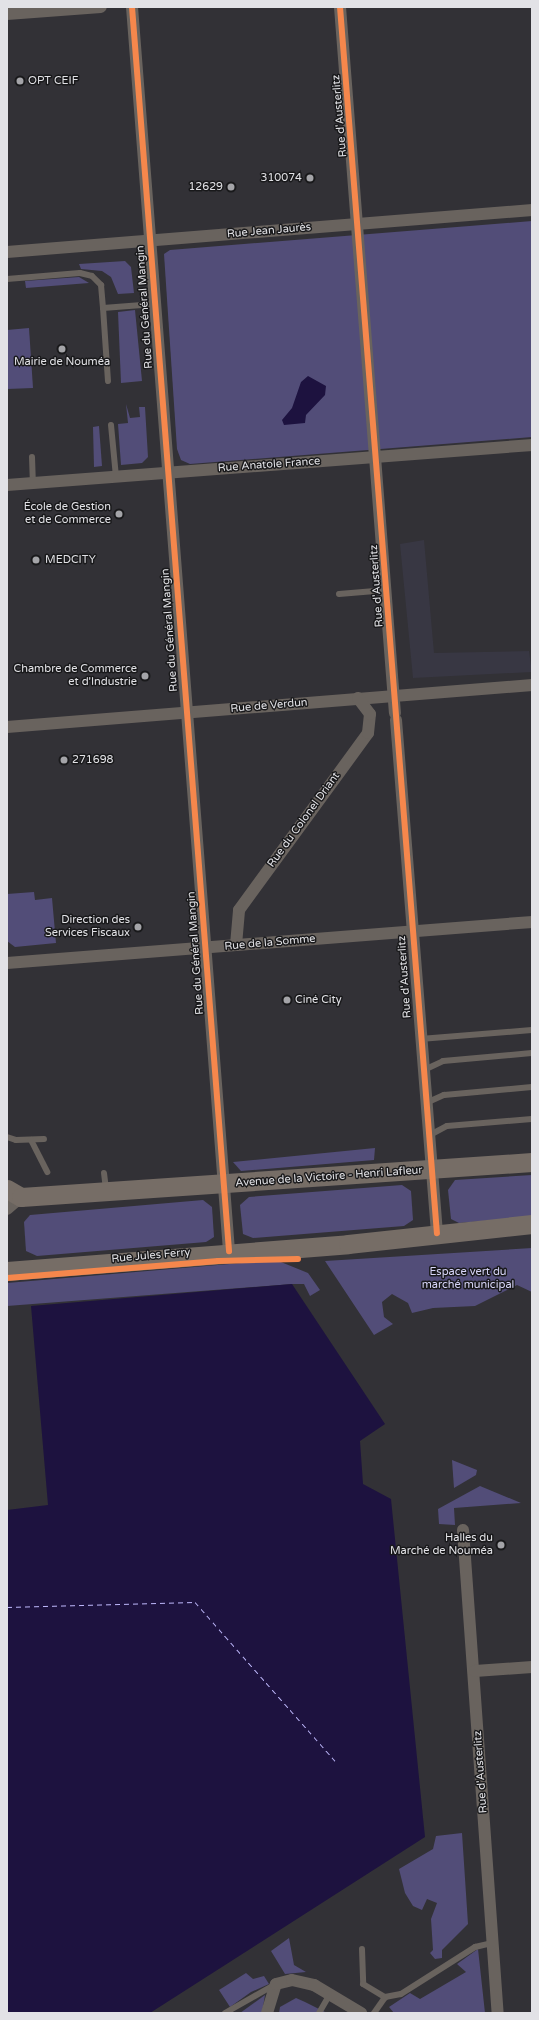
<!DOCTYPE html>
<meta charset="utf-8">
<style>
body{margin:0}
#map{position:relative;width:539px;height:2020px;overflow:hidden;background:#323136;font-family:"Varela Round",sans-serif}
div>[style]{position:absolute}
.built>*{inset:0;background:#383743}
.green>*{inset:0;background:#524d78}
.water>*{inset:0;background:#1d123f}
.ferry>*{height:1px;margin-top:-0.5px;transform-origin:0;background:repeating-linear-gradient(90deg,#beb8fc 0 5px,transparent 0 9px)}
.lane>*{height:6px;margin:-3px;padding:0 3px;transform-origin:3px;border-radius:3px;background:#69635e}
.street>*{height:12px;margin:-6px;padding:0 6px;transform-origin:6px;border-radius:6px;background:#69635e}
.primary>*{height:19px;margin:-9.5px;padding:0 9.5px;transform-origin:9.5px;border-radius:9.5px;background:#766d66}
.cycleway>*{height:6px;margin:-3px;padding:0 3px;transform-origin:3px;border-radius:3px;background:#f5874c}
.dots>*{width:11px;height:11px;translate:-50% -50%;box-sizing:border-box;border:2px solid #19191b;border-radius:50%}
span{translate:-50% -50%;white-space:nowrap;text-align:center;line-height:1.15;-webkit-text-stroke:3px #19191b;paint-order:stroke}
.poi-label{font-size:11px;color:#e2e2e6}
.left{translate:0 -50%;text-align:left}
.right{translate:-100% -50%;text-align:right}
.street-label{font-size:11px;color:#e2e2e6}
.park-label{font-size:11px;color:#d7d5f8}
.frame{position:absolute;inset:0;border:8px solid #e2e2e6;pointer-events:none}
</style>
<div id="map">
<div class="built">
<i style="clip-path:polygon(424px 540px,434px 653px,529px 651px,532px 672px,413px 678px,400px 544px)"></i>
</div>
<div class="green">
<i style="clip-path:polygon(532px 221px,532px 437px,190px 464px,181px 460px,177px 449px,164px 254px,170px 250px)"></i>
<i style="clip-path:polygon(125px 261px,131px 267px,134px 293px,118px 294px,111px 277px,102px 271px,81px 269px,79px 264px)"></i>
<i style="clip-path:polygon(79px 277px,89px 283px,26px 288px,25px 281px)"></i>
<i style="clip-path:polygon(135px 310px,142px 381px,121px 383px,118px 312px)"></i>
<i style="clip-path:polygon(29px 328px,33px 388px,7px 389px,7px 330px)"></i>
<i style="clip-path:polygon(126px 404px,130px 418px,140px 417px,139px 407px,145px 407px,148px 457px,142px 463px,121px 465px,118px 424px,128px 423px)"></i>
<i style="clip-path:polygon(99px 426px,102px 466px,94px 467px,93px 427px)"></i>
<i style="clip-path:polygon(34px 892px,35px 900px,52px 898px,56px 943px,15px 947px,7px 941px,7px 894px)"></i>
<i style="clip-path:polygon(375px 1148px,374px 1160px,241px 1171px,233px 1162px)"></i>
<i style="clip-path:polygon(532px 1175px,532px 1217px,459px 1223px,451px 1219px,448px 1190px,455px 1180px)"></i>
<i style="clip-path:polygon(402px 1185px,411px 1191px,413px 1220px,404px 1226px,253px 1238px,243px 1234px,240px 1205px,249px 1197px)"></i>
<i style="clip-path:polygon(203px 1200px,212px 1207px,214px 1237px,206px 1242px,37px 1256px,26px 1251px,24px 1222px,30px 1215px)"></i>
<i style="clip-path:polygon(532px 1248px,532px 1292px,517px 1285px,475px 1306px,433px 1308px,412px 1313px,408px 1303px,392px 1294px,382px 1302px,384px 1317px,393px 1324px,374px 1335px,325px 1261px)"></i>
<i style="clip-path:polygon(276px 1260px,308px 1273px,320px 1290px,310px 1296px,304px 1284px,292px 1284px,7px 1306px,7px 1283px)"></i>
<i style="clip-path:polygon(452px 1460px,477px 1470px,476px 1475px,454px 1488px)"></i>
<i style="clip-path:polygon(480px 1486px,521px 1503px,454px 1508px,455px 1525px,439px 1524px,438px 1509px)"></i>
<i style="clip-path:polygon(462px 1833px,468px 1924px,442px 1950px,442px 1958px,435px 1959px,430px 1953px,433px 1950px,431px 1919px,437px 1903px,427px 1899px,422px 1910px,413px 1906px,405px 1893px,399px 1869px,433px 1849px,436px 1836px)"></i>
<i style="clip-path:polygon(289px 1938px,294px 1965px,306px 1972px,285px 1974px,271px 1951px)"></i>
<i style="clip-path:polygon(478px 1949px,485px 2013px,394px 2013px,389px 2007px,410px 1993px,420px 1999px,466px 1972px,457px 1964px)"></i>
<i style="clip-path:polygon(246px 1973px,253px 1979px,264px 1976px,269px 1984px,251px 1992px,230px 2007px,219px 1990px)"></i>
<i style="clip-path:polygon(265px 1995px,262px 2013px,240px 2013px)"></i>
<i style="clip-path:polygon(296px 1998px,305px 2002px,327px 2013px,279px 2013px,280px 2007px)"></i>
</div>
<div class="water">
<i style="clip-path:polygon(308px 376px,326px 386px,325px 395px,306px 415px,305px 423px,284px 425px,282px 420px,292px 408px,301px 382px)"></i>
<i style="clip-path:polygon(292px 1284px,385px 1424px,360px 1441px,363px 1484px,391px 1499px,425px 1837px,150px 2013px,7px 2013px,7px 1510px,48px 1505px,31px 1306px)"></i>
</div>
<div class="ferry">
<i style="left:7px;top:1607px;width:188px;rotate:-1.5deg"></i>
<i style="left:195px;top:1602px;width:213px;rotate:48.6deg"></i>
</div>
<div class="lane">
<i style="left:7px;top:279px;width:73px;rotate:-4.7deg"></i>
<i style="left:80px;top:273px;width:12px;rotate:14deg"></i>
<i style="left:92px;top:276px;width:13px;rotate:45deg"></i>
<i style="left:101px;top:285px;width:23px;rotate:85deg"></i>
<i style="left:108px;top:381px;width:73px;rotate:-93.9deg"></i>
<i style="left:103px;top:308px;width:52px;rotate:-4.4deg"></i>
<i style="left:111px;top:425px;width:52px;rotate:84.5deg"></i>
<i style="left:32px;top:457px;width:26px;rotate:88deg"></i>
<i style="left:339px;top:594px;width:48px;rotate:-4.8deg"></i>
<i style="left:420px;top:1039px;width:112px;rotate:-4.6deg"></i>
<i style="left:424px;top:1070px;width:21px;rotate:-25deg"></i>
<i style="left:443px;top:1061px;width:89px;rotate:-5.1deg"></i>
<i style="left:426px;top:1103px;width:20px;rotate:-24deg"></i>
<i style="left:444px;top:1095px;width:88px;rotate:-5.2deg"></i>
<i style="left:428px;top:1136px;width:21px;rotate:-28deg"></i>
<i style="left:447px;top:1126px;width:85px;rotate:-4.7deg"></i>
<i style="left:7px;top:1137px;width:9px;rotate:18deg"></i>
<i style="left:16px;top:1140px;width:28px;rotate:-2deg"></i>
<i style="left:31px;top:1140px;width:36px;rotate:63deg"></i>
<i style="left:104px;top:1173px;width:16px;rotate:83deg"></i>
<i style="left:362px;top:1949px;width:35px;rotate:88deg"></i>
<i style="left:363px;top:1984px;width:26px;rotate:31deg"></i>
<i style="left:225px;top:2013px;width:56px;rotate:-29.7deg"></i>
<i style="left:319px;top:2013px;width:22px;rotate:-60deg"></i>
<i style="left:374px;top:2013px;width:19px;rotate:-55deg"></i>
<i style="left:385px;top:1997px;width:16px;rotate:-11deg"></i>
<i style="left:401px;top:1994px;width:88px;rotate:-32.4deg"></i>
<i style="left:475px;top:1947px;width:18px;rotate:-13deg"></i>
</div>
<div class="street">
<i style="left:132px;top:7px;width:1248px;rotate:85.54deg"></i>
<i style="left:340px;top:7px;width:708px;rotate:85.55deg"></i>
<i style="left:7px;top:14px;width:94px;rotate:-4.3deg"></i>
<i style="left:7px;top:252px;width:527px;rotate:-4.57deg"></i>
<i style="left:7px;top:485px;width:527px;rotate:-4.36deg"></i>
<i style="left:396px;top:720px;width:515px;rotate:85.43deg"></i>
<i style="left:7px;top:727px;width:527px;rotate:-4.57deg"></i>
<i style="left:236px;top:945px;width:35px;rotate:-85deg"></i>
<i style="left:239px;top:910px;width:219px;rotate:-53.9deg"></i>
<i style="left:368px;top:733px;width:19px;rotate:-84deg"></i>
<i style="left:370px;top:714px;width:20px;rotate:-127deg"></i>
<i style="left:7px;top:963px;width:527px;rotate:-4.47deg"></i>
<i style="left:7px;top:1209px;width:18px;rotate:-41deg"></i>
<i style="left:463px;top:1530px;width:484px;rotate:85.9deg"></i>
<i style="left:475px;top:1671px;width:57px;rotate:-4deg"></i>
<i style="left:267px;top:2013px;width:30px;rotate:-73deg"></i>
<i style="left:276px;top:1984px;width:16px;rotate:-14deg"></i>
<i style="left:292px;top:1980px;width:23px;rotate:13deg"></i>
<i style="left:314px;top:1985px;width:55px;rotate:30.8deg"></i>
</div>
<div class="primary">
<i style="left:7px;top:1189px;width:16px;rotate:30deg"></i>
<i style="left:21px;top:1197px;width:512px;rotate:-3.92deg"></i>
<i style="left:7px;top:1271px;width:342px;rotate:-4.5deg"></i>
<i style="left:348px;top:1244px;width:185px;rotate:-6.2deg"></i>
</div>
<div class="cycleway">
<i style="left:132px;top:7px;width:1248px;rotate:85.54deg"></i>
<i style="left:340px;top:7px;width:1230px;rotate:85.48deg"></i>
<i style="left:7px;top:1278px;width:212px;rotate:-4.6deg"></i>
<i style="left:218px;top:1261px;width:80px;rotate:-1.4deg"></i>
</div>
<div class="dots">
<i style="left:20px;top:81px;background:#a4a4a8"></i>
<i style="left:310px;top:178px;background:#a4a4a8"></i>
<i style="left:231px;top:187px;background:#a4a4a8"></i>
<i style="left:62px;top:349px;background:#a4a4a8"></i>
<i style="left:119px;top:514px;background:#a4a4a8"></i>
<i style="left:36px;top:560px;background:#a4a4a8"></i>
<i style="left:145px;top:676px;background:#a4a4a8"></i>
<i style="left:64px;top:760px;background:#a4a4a8"></i>
<i style="left:138px;top:927px;background:#a4a4a8"></i>
<i style="left:287px;top:1000px;background:#a4a4a8"></i>
<i style="left:501px;top:1545px;background:#a4a4a8"></i>
</div>
<div class="poi-label">
<span class="left" style="left:28px;top:81px">OPT CEIF</span>
<span class="right" style="left:302px;top:178px">310074</span>
<span class="right" style="left:223px;top:187px">12629</span>
<span style="left:62px;top:362px">Mairie de Nouméa</span>
<span class="right" style="left:111px;top:514px">École de Gestion<br>et de Commerce</span>
<span class="left" style="left:45px;top:560px">MEDCITY</span>
<span class="right" style="left:137px;top:676px">Chambre de Commerce<br>et d'Industrie</span>
<span class="left" style="left:72px;top:760px">271698</span>
<span class="right" style="left:130px;top:927px">Direction des<br>Services Fiscaux</span>
<span class="left" style="left:295px;top:1000px">Ciné City</span>
<span class="right" style="left:493px;top:1545px">Halles du<br>Marché de Nouméa</span>
</div>
<div class="street-label">
<span style="left:340px;top:116px;rotate:-95deg">Rue d'Austerlitz</span>
<span style="left:269px;top:231px;rotate:-5deg">Rue Jean Jaurès</span>
<span style="left:145px;top:307px;rotate:-94deg">Rue du Général Mangin</span>
<span style="left:269px;top:465px;rotate:-4deg">Rue Anatole France</span>
<span style="left:377px;top:586px;rotate:-94deg">Rue d'Austerlitz</span>
<span style="left:170px;top:630px;rotate:-94deg">Rue du Général Mangin</span>
<span style="left:269px;top:706px;rotate:-5deg">Rue de Verdun</span>
<span style="left:304px;top:820px;rotate:-54deg">Rue du Colonel Driant</span>
<span style="left:270px;top:943px;rotate:-5deg">Rue de la Somme</span>
<span style="left:196px;top:953px;rotate:-94deg">Rue du Général Mangin</span>
<span style="left:405px;top:977px;rotate:-94deg">Rue d'Austerlitz</span>
<span style="left:329px;top:1177px;rotate:-4deg">Avenue de la Victoire - Henri Lafleur</span>
<span style="left:151px;top:1256px;rotate:-5deg">Rue Jules Ferry</span>
<span style="left:481px;top:1772px;rotate:-94deg">Rue d'Austerlitz</span>
</div>
<div class="park-label">
<span style="left:468px;top:1279px">Espace vert du<br>marché municipal</span>
</div>
<div class="frame"></div>
</div>
